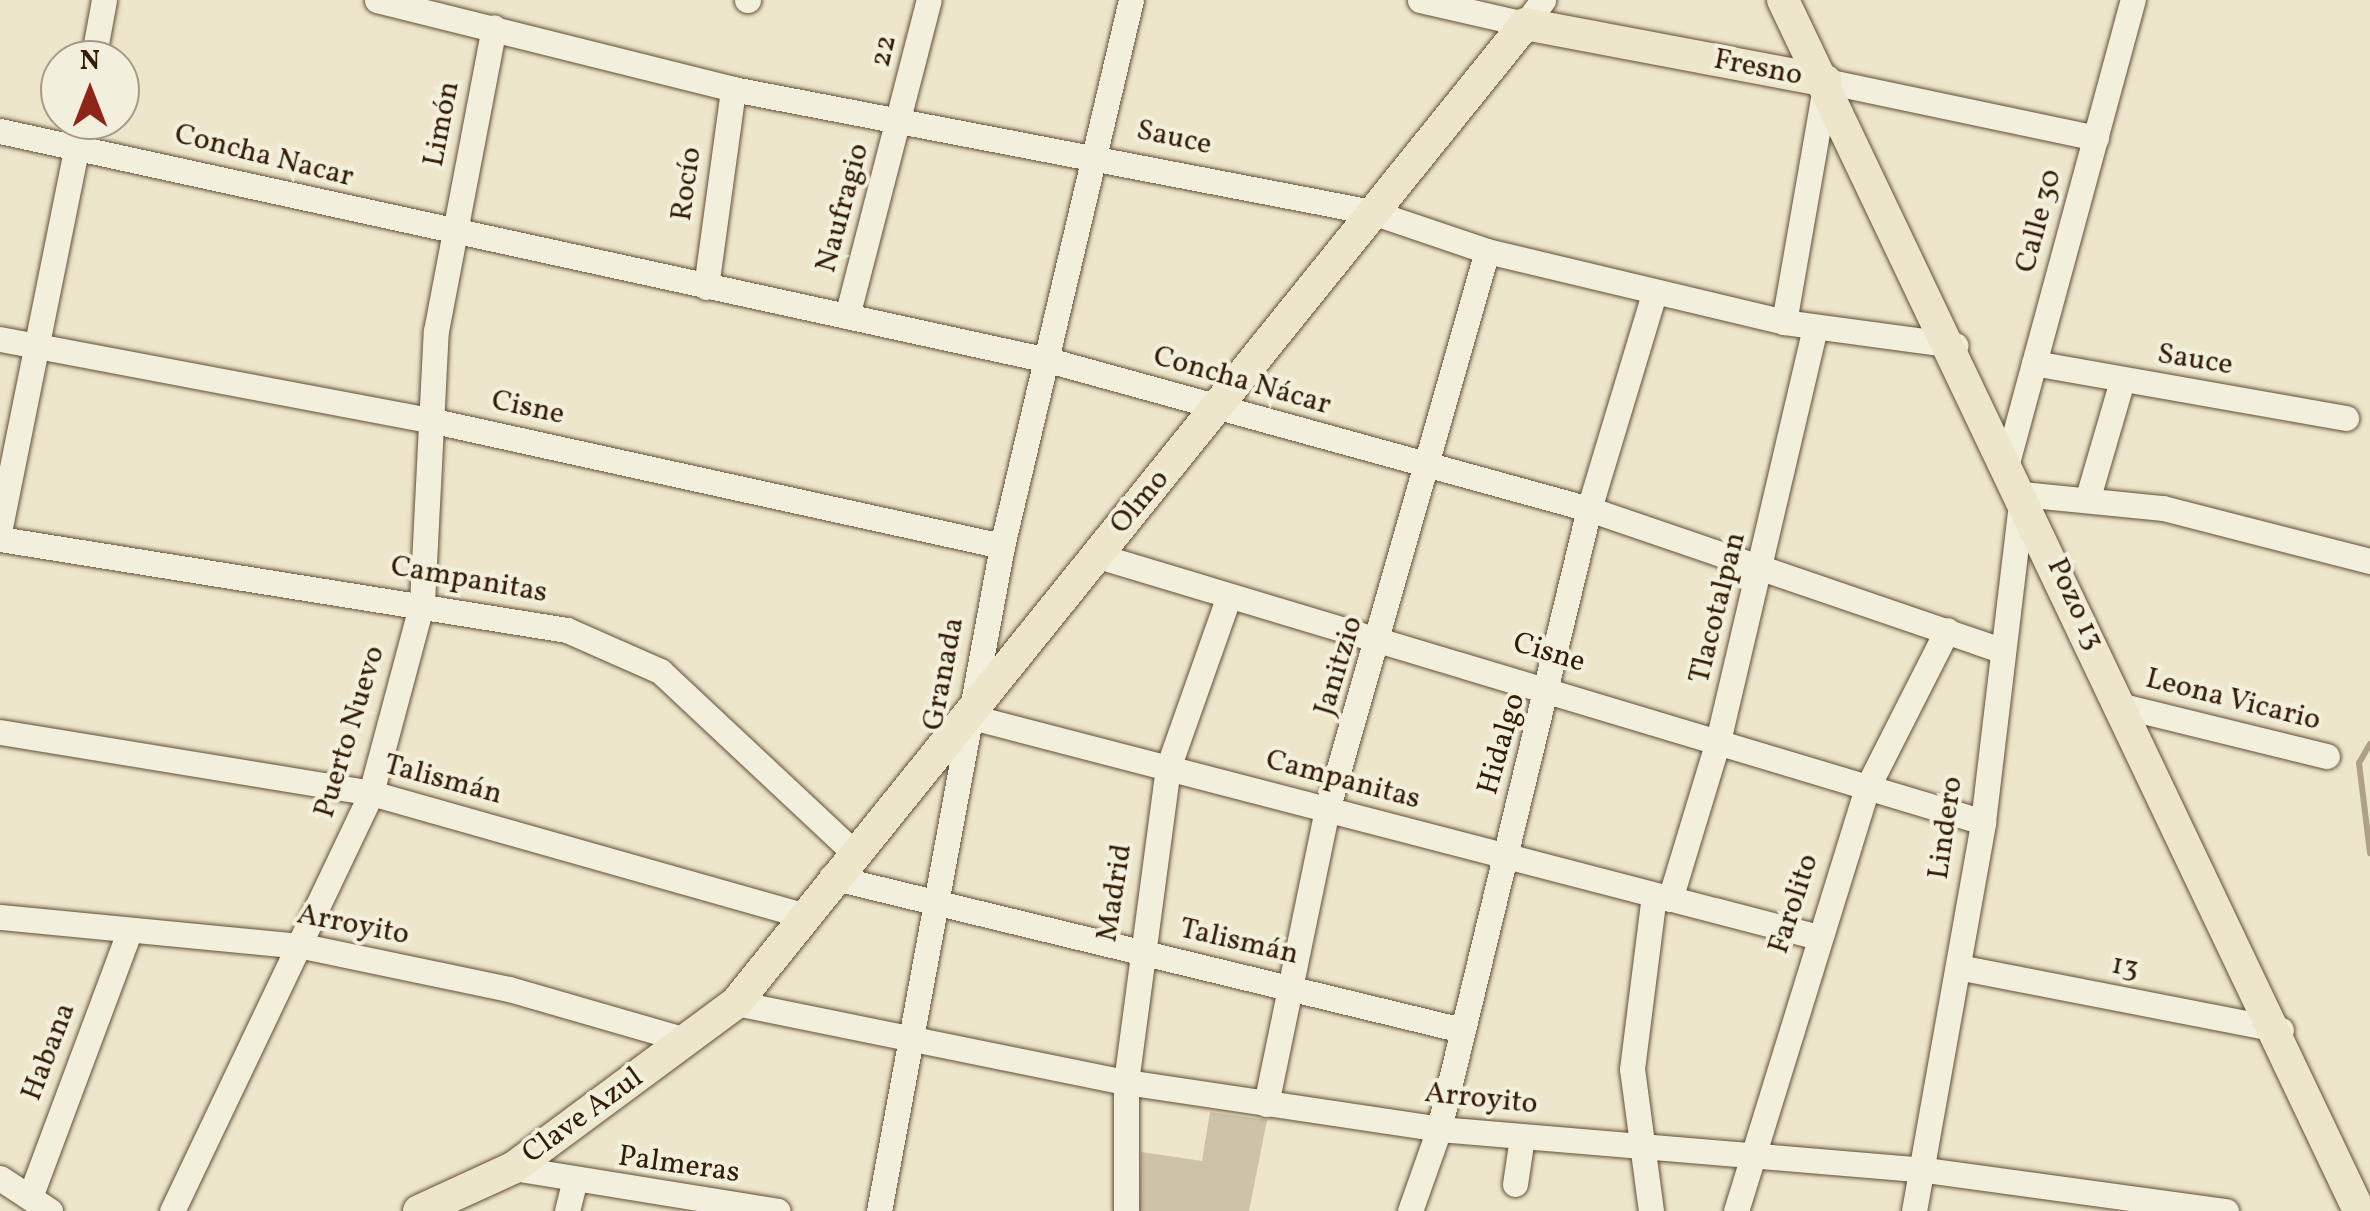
<!DOCTYPE html>
<meta charset="utf-8">
<style>
body{margin:0}
#map{position:relative;width:2370px;height:1211px;overflow:hidden;background:#ede6cb;font-family:Vollkorn,serif}
div>[style]{position:absolute}
.green>*{inset:0;background:#cdc3a9}
.stream>*{height:6px;margin:-3px;padding:0 3px;transform-origin:3px;border-radius:3px;background:#aea187}
.roads{filter:drop-shadow(0 0 2px #624e36) drop-shadow(0 0 2px #624e36)}
.minor>*{height:25px;margin:-12.5px;padding:0 12.5px;transform-origin:12.5px;border-radius:12.5px;background:#f3efdd}
.major>*{height:32px;margin:-16px;padding:0 16px;transform-origin:16px;border-radius:16px;background:#ede6cb}
span{translate:-50% -50%;white-space:nowrap;text-align:center;line-height:1.15;-webkit-text-stroke:8px #f3efdd;paint-order:stroke}
.street-label{font-size:30px;color:#331b04}
.north{position:absolute;left:40px;top:40px;width:100px;height:100px;box-sizing:border-box;background:#f3efdd;border:2px solid #a69a86;border-radius:50%;rotate:0deg;font-size:28px;font-weight:700;line-height:40px;text-align:center;color:#331b04}
.north::after{content:'';display:block;margin:auto;width:35px;height:45px;background:#8f2418;clip-path:polygon(50% 0,100% 100%,50% 72%,0 100%)}
</style>
<div id="map">
<div class="green">
<i style="clip-path:polygon(1210px 1112px,1267px 1120px,1249px 1211px,1140px 1211px,1141px 1152px,1202px 1161px)"></i>
</div>
<div class="stream">
<i style="left:2370px;top:744px;width:22px;rotate:120deg"></i>
<i style="left:2359px;top:763px;width:91px;rotate:83deg"></i>
</div>
<div class="roads">
<div class="minor">
<i style="left:377px;top:0;width:367px;rotate:14deg"></i>
<i style="left:733px;top:89px;width:651px;rotate:10.9deg"></i>
<i style="left:1372px;top:212px;width:121px;rotate:18.7deg"></i>
<i style="left:1487px;top:251px;width:305px;rotate:13.4deg"></i>
<i style="left:1784px;top:322px;width:173px;rotate:7.7deg"></i>
<i style="left:747px;top:0;width:1px"></i>
<i style="left:1420px;top:0;width:108px;rotate:12.9deg"></i>
<i style="left:1525px;top:24px;width:30px;rotate:-53deg"></i>
<i style="left:93px;top:60px;width:61px;rotate:-79.6deg"></i>
<i style="left:0;top:131px;width:1073px;rotate:12.33deg"></i>
<i style="left:1048px;top:360px;width:561px;rotate:15.4deg"></i>
<i style="left:1589px;top:509px;width:431px;rotate:18.9deg"></i>
<i style="left:706px;top:287px;width:200px;rotate:-82.2deg"></i>
<i style="left:847px;top:316px;width:326px;rotate:-75.5deg"></i>
<i style="left:1784px;top:322px;width:245px;rotate:-80.1deg"></i>
<i style="left:1826px;top:81px;width:276px;rotate:11.9deg"></i>
<i style="left:0;top:339px;width:442px;rotate:10.7deg"></i>
<i style="left:434px;top:421px;width:582px;rotate:12.41deg"></i>
<i style="left:2034px;top:363px;width:317px;rotate:10deg"></i>
<i style="left:2008px;top:459px;width:476px;rotate:-74.8deg"></i>
<i style="left:2088px;top:497px;width:121px;rotate:-73.7deg"></i>
<i style="left:0;top:527px;width:415px;rotate:-78.6deg"></i>
<i style="left:0;top:539px;width:574px;rotate:9.12deg"></i>
<i style="left:567px;top:630px;width:102px;rotate:23.8deg"></i>
<i style="left:660px;top:671px;width:262px;rotate:43.1deg"></i>
<i style="left:1095px;top:555px;width:927px;rotate:16.73deg"></i>
<i style="left:2123px;top:706px;width:210px;rotate:13.8deg"></i>
<i style="left:968px;top:716px;width:878px;rotate:14.57deg"></i>
<i style="left:0;top:732px;width:376px;rotate:9.3deg"></i>
<i style="left:371px;top:793px;width:447px;rotate:15.8deg"></i>
<i style="left:831px;top:877px;width:645px;rotate:13.63deg"></i>
<i style="left:1670px;top:899px;width:165px;rotate:-73.1deg"></i>
<i style="left:1718px;top:741px;width:424px;rotate:-76.8deg"></i>
<i style="left:0;top:917px;width:304px;rotate:5.5deg"></i>
<i style="left:303px;top:946px;width:210px;rotate:11.8deg"></i>
<i style="left:509px;top:989px;width:184px;rotate:16.1deg"></i>
<i style="left:1958px;top:967px;width:329px;rotate:11deg"></i>
<i style="left:736px;top:1003px;width:398px;rotate:11.5deg"></i>
<i style="left:1126px;top:1082px;width:317px;rotate:8.5deg"></i>
<i style="left:1439px;top:1129px;width:482px;rotate:4.8deg"></i>
<i style="left:1919px;top:1169px;width:310px;rotate:7.8deg"></i>
<i style="left:1266px;top:1104px;width:300px;rotate:-78.3deg"></i>
<i style="left:1327px;top:810px;width:581px;rotate:-74.03deg"></i>
<i style="left:513px;top:1168px;width:268px;rotate:9.2deg"></i>
<i style="left:0;top:1178px;width:60px;rotate:33.4deg"></i>
<i style="left:1515px;top:1184px;width:48px;rotate:-81.5deg"></i>
<i style="left:30px;top:1197px;width:285px;rotate:-69.5deg"></i>
<i style="left:172px;top:1211px;width:463px;rotate:-64.5deg"></i>
<i style="left:371px;top:793px;width:197px;rotate:-75deg"></i>
<i style="left:422px;top:603px;width:272px;rotate:-87.1deg"></i>
<i style="left:436px;top:331px;width:309px;rotate:-79.2deg"></i>
<i style="left:567px;top:1211px;width:29px;rotate:-76deg"></i>
<i style="left:879px;top:1211px;width:676px;rotate:-79.52deg"></i>
<i style="left:1002px;top:546px;width:561px;rotate:-76.71deg"></i>
<i style="left:1126px;top:1211px;width:129px;rotate:-90deg"></i>
<i style="left:1126px;top:1082px;width:317px;rotate:-82.4deg"></i>
<i style="left:1168px;top:768px;width:182px;rotate:-70.5deg"></i>
<i style="left:1410px;top:1211px;width:87px;rotate:-70.5deg"></i>
<i style="left:1439px;top:1129px;width:638px;rotate:-76.4deg"></i>
<i style="left:1589px;top:509px;width:225px;rotate:-73.2deg"></i>
<i style="left:1651px;top:1211px;width:143px;rotate:-97.6deg"></i>
<i style="left:1632px;top:1069px;width:175px;rotate:-82.8deg"></i>
<i style="left:1736px;top:1211px;width:443px;rotate:-72.8deg"></i>
<i style="left:1867px;top:788px;width:177px;rotate:-63.1deg"></i>
<i style="left:1914px;top:1211px;width:395px;rotate:-79.9deg"></i>
<i style="left:1983px;top:822px;width:330px;rotate:-83.2deg"></i>
<i style="left:2022px;top:494px;width:142px;rotate:5.7deg"></i>
<i style="left:2163px;top:508px;width:214px;rotate:14.4deg"></i>
</div>
<div class="major">
<i style="left:1783px;top:0;width:1341px;rotate:64.56deg"></i>
<i style="left:419px;top:1211px;width:103px;rotate:-24.6deg"></i>
<i style="left:513px;top:1168px;width:277px;rotate:-36.5deg"></i>
<i style="left:736px;top:1003px;width:1257px;rotate:-51.13deg"></i>
<i style="left:1525px;top:24px;width:306px;rotate:10.7deg"></i>
</div>
</div>
<div class="street-label">
<span style="left:884px;top:51px;rotate:-77deg">22</span>
<span style="left:1758px;top:68px;rotate:11deg">Fresno</span>
<span style="left:442px;top:124px;rotate:-79deg">Limón</span>
<span style="left:1174px;top:138px;rotate:12deg">Sauce</span>
<span style="left:264px;top:156px;rotate:14deg">Concha Nacar</span>
<span style="left:687px;top:184px;rotate:-82deg">Rocío</span>
<span style="left:843px;top:208px;rotate:-75deg">Naufragio</span>
<span style="left:2039px;top:221px;rotate:-75deg">Calle 30</span>
<span style="left:2195px;top:360px;rotate:9deg">Sauce</span>
<span style="left:1242px;top:381px;rotate:16deg">Concha Nácar</span>
<span style="left:528px;top:408px;rotate:12deg">Cisne</span>
<span style="left:1140px;top:502px;rotate:-50deg">Olmo</span>
<span style="left:469px;top:580px;rotate:10deg">Campanitas</span>
<span style="left:2075px;top:604px;rotate:65deg">Pozo 13</span>
<span style="left:1718px;top:608px;rotate:-76deg">Tlacotalpan</span>
<span style="left:1549px;top:653px;rotate:17deg">Cisne</span>
<span style="left:1339px;top:666px;rotate:-73deg">Janitzio</span>
<span style="left:944px;top:674px;rotate:-79deg">Granada</span>
<span style="left:2233px;top:700px;rotate:14deg">Leona Vicario</span>
<span style="left:350px;top:732px;rotate:-73deg">Puerto Nuevo</span>
<span style="left:1502px;top:744px;rotate:-74deg">Hidalgo</span>
<span style="left:443px;top:780px;rotate:15deg">Talismán</span>
<span style="left:1343px;top:780px;rotate:15deg">Campanitas</span>
<span style="left:1946px;top:828px;rotate:-82deg">Lindero</span>
<span style="left:1115px;top:893px;rotate:-81deg">Madrid</span>
<span style="left:1794px;top:904px;rotate:-72deg">Farolito</span>
<span style="left:353px;top:925px;rotate:11deg">Arroyito</span>
<span style="left:1239px;top:942px;rotate:13deg">Talismán</span>
<span style="left:2125px;top:967px;rotate:11deg">13</span>
<span style="left:49px;top:1052px;rotate:-69deg">Habana</span>
<span style="left:1481px;top:1099px;rotate:6deg">Arroyito</span>
<span style="left:583px;top:1116px;rotate:-36deg">Clave Azul</span>
<span style="left:679px;top:1165px;rotate:8deg">Palmeras</span>
</div>
<div class="north">N</div>
</div>
